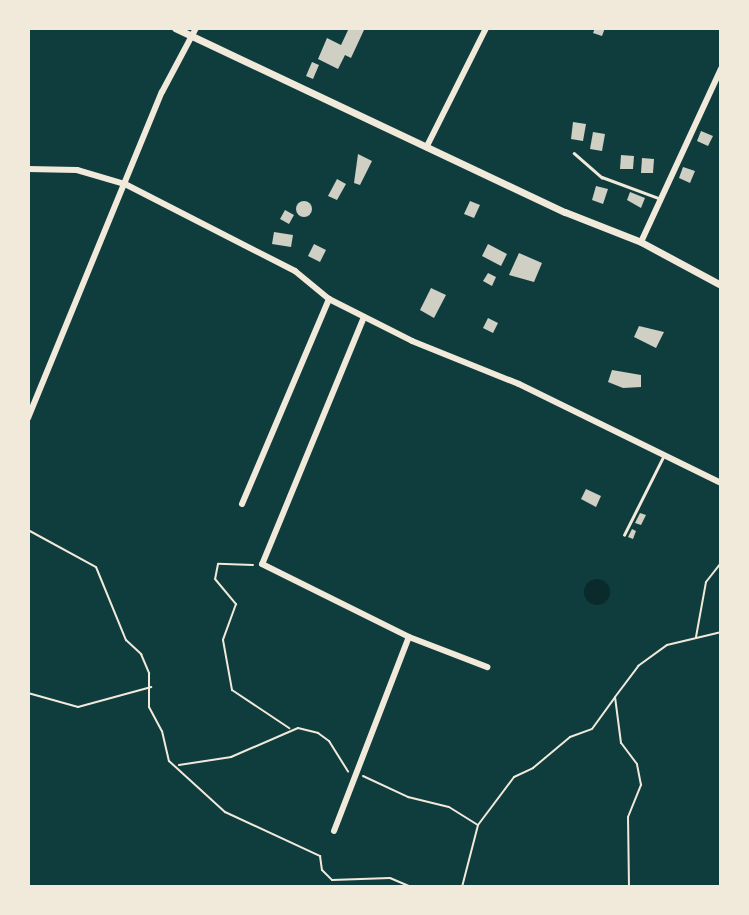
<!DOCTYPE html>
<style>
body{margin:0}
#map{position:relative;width:749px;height:915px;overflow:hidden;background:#0f3d3e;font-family:"Noto Sans",sans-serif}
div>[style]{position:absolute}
.water>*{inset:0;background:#0a2a2b}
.round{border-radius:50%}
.building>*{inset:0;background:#cfcfc3}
.path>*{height:2px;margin:-1px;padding:0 1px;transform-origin:1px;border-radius:1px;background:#f1e9da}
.service>*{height:2.5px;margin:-1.25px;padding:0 1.25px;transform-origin:1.25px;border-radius:1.25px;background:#f1e9da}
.minor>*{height:6px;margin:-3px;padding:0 3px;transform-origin:3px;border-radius:3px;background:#f1e9da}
.tertiary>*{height:7px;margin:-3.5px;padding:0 3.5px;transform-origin:3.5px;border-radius:3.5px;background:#f1e9da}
span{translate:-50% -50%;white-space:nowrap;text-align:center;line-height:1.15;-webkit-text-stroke:5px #f1e9da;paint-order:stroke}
.frame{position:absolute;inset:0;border:30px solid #f1e9da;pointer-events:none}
</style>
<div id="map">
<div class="water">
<i class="round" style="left:584px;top:579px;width:26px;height:26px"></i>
</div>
<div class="building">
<i style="clip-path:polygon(349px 28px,364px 30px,351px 58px,345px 55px,338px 69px,318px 59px,327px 38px,341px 45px)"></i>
<i style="clip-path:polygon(595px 28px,605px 28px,602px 36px,593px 33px)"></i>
<i style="clip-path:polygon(312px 62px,319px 65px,313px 79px,306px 76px)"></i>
<i style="clip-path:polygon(573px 122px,586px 124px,583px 141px,571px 139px)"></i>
<i style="clip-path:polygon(701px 131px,713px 136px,708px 146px,697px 141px)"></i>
<i style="clip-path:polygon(593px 132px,605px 134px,602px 151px,590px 149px)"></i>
<i style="clip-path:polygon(358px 154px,372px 161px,360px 185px,354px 183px)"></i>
<i style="clip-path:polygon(621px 155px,634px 156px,633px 169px,620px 169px)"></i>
<i style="clip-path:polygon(642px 158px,654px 159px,653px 173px,641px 173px)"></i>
<i style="clip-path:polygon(683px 167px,695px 171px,690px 183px,679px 178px)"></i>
<i style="clip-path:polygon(337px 179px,346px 184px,337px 200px,328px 196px)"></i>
<i style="clip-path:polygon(596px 186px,608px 189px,603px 204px,592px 200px)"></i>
<i style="clip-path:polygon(630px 192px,645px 198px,641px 208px,627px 200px)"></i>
<i class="round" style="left:296px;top:201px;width:16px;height:16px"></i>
<i style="clip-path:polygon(470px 201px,480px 205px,474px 218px,464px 214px)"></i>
<i style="clip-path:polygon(285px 210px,294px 215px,289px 224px,280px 219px)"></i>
<i style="clip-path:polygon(274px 232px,293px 235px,291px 247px,272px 244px)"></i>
<i style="clip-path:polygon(314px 244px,326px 250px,320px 262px,308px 256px)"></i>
<i style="clip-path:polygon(488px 244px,507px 254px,501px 266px,482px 256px)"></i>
<i style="clip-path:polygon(519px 253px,542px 263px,534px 282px,509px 275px)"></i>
<i style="clip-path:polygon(488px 273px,496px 277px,492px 286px,483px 281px)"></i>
<i style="clip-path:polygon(431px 288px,446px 295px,434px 318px,420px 310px)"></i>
<i style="clip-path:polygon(488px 318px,498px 323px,493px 333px,483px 328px)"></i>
<i style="clip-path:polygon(639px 326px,664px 332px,656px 348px,634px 337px)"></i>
<i style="clip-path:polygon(612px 370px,641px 375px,641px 387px,623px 388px,608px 382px)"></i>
<i style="clip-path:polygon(586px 489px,601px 496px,596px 507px,581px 499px)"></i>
<i style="clip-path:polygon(640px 513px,646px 515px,641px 525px,635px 523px)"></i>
<i style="clip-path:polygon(632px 529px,636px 531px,633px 539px,628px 537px)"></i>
</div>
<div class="path">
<i style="left:28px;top:530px;width:77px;rotate:28.6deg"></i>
<i style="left:96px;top:567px;width:79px;rotate:67.7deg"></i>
<i style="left:126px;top:640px;width:21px;rotate:43deg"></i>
<i style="left:141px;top:654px;width:21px;rotate:67deg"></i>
<i style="left:149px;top:673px;width:34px;rotate:90deg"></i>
<i style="left:149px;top:707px;width:27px;rotate:62deg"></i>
<i style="left:162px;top:731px;width:31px;rotate:77deg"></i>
<i style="left:169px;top:761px;width:76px;rotate:42.3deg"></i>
<i style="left:225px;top:812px;width:105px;rotate:24.9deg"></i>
<i style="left:320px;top:856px;width:14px;rotate:82deg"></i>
<i style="left:322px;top:870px;width:14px;rotate:45deg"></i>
<i style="left:332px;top:880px;width:58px;rotate:-2deg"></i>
<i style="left:390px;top:878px;width:23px;rotate:23deg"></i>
<i style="left:253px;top:565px;width:35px;rotate:-178deg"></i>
<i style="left:218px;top:564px;width:15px;rotate:101deg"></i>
<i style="left:215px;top:579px;width:33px;rotate:50deg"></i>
<i style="left:236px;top:604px;width:38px;rotate:110deg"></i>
<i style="left:223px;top:640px;width:51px;rotate:79.8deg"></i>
<i style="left:232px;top:690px;width:69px;rotate:33.7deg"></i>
<i style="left:696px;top:637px;width:56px;rotate:-79.7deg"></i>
<i style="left:706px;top:582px;width:24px;rotate:-52deg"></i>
<i style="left:28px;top:693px;width:52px;rotate:15.6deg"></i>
<i style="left:78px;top:707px;width:76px;rotate:-15.3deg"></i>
<i style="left:179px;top:765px;width:53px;rotate:-8.7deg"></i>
<i style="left:231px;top:757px;width:73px;rotate:-23.4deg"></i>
<i style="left:298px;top:728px;width:21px;rotate:14deg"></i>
<i style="left:318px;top:733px;width:14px;rotate:36deg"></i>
<i style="left:329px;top:741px;width:36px;rotate:58deg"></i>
<i style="left:363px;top:776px;width:50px;rotate:25deg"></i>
<i style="left:408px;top:797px;width:42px;rotate:13.7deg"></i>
<i style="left:449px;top:807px;width:34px;rotate:32deg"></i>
<i style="left:462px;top:887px;width:64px;rotate:-75.5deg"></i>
<i style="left:478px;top:825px;width:60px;rotate:-53.1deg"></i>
<i style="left:514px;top:777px;width:21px;rotate:-25deg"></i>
<i style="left:533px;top:768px;width:48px;rotate:-40deg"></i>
<i style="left:570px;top:737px;width:23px;rotate:-20deg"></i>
<i style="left:592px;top:729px;width:39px;rotate:-54deg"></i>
<i style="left:629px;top:887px;width:70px;rotate:-90.8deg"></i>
<i style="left:628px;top:817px;width:35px;rotate:-68deg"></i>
<i style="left:641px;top:785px;width:21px;rotate:-101deg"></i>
<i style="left:637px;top:764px;width:26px;rotate:-127deg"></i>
<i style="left:621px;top:743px;width:46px;rotate:-97.4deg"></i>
<i style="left:615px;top:697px;width:39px;rotate:-53deg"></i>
<i style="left:638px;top:666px;width:36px;rotate:-36deg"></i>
<i style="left:667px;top:645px;width:56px;rotate:-13.5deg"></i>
</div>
<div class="service">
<i style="left:574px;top:153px;width:37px;rotate:41deg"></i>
<i style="left:602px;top:177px;width:63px;rotate:20.4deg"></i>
<i style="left:624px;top:535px;width:87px;rotate:-63.4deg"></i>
</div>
<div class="minor">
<i style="left:427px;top:146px;width:132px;rotate:-63.4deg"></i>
<i style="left:28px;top:169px;width:49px;rotate:1.2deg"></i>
<i style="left:77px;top:170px;width:50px;rotate:16.3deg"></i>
<i style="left:125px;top:184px;width:191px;rotate:27.1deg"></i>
<i style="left:295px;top:271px;width:44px;rotate:39.5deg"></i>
<i style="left:329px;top:299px;width:93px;rotate:26.8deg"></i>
<i style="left:412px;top:341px;width:115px;rotate:21.9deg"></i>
<i style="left:519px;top:384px;width:225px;rotate:26.1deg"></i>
<i style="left:641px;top:242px;width:191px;rotate:-65.2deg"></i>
<i style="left:364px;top:317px;width:267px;rotate:112.4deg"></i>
<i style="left:262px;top:564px;width:164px;rotate:26.4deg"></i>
<i style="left:409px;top:637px;width:84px;rotate:21deg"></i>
<i style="left:28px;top:418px;width:352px;rotate:-67.7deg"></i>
<i style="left:162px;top:92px;width:72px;rotate:-62deg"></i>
<i style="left:242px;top:504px;width:223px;rotate:-67deg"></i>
<i style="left:334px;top:831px;width:208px;rotate:-68.9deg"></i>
</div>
<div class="tertiary">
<i style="left:175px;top:28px;width:431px;rotate:25.3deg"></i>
<i style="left:565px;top:212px;width:82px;rotate:21.5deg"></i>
<i style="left:641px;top:242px;width:91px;rotate:28.3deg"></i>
</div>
<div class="frame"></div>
</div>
